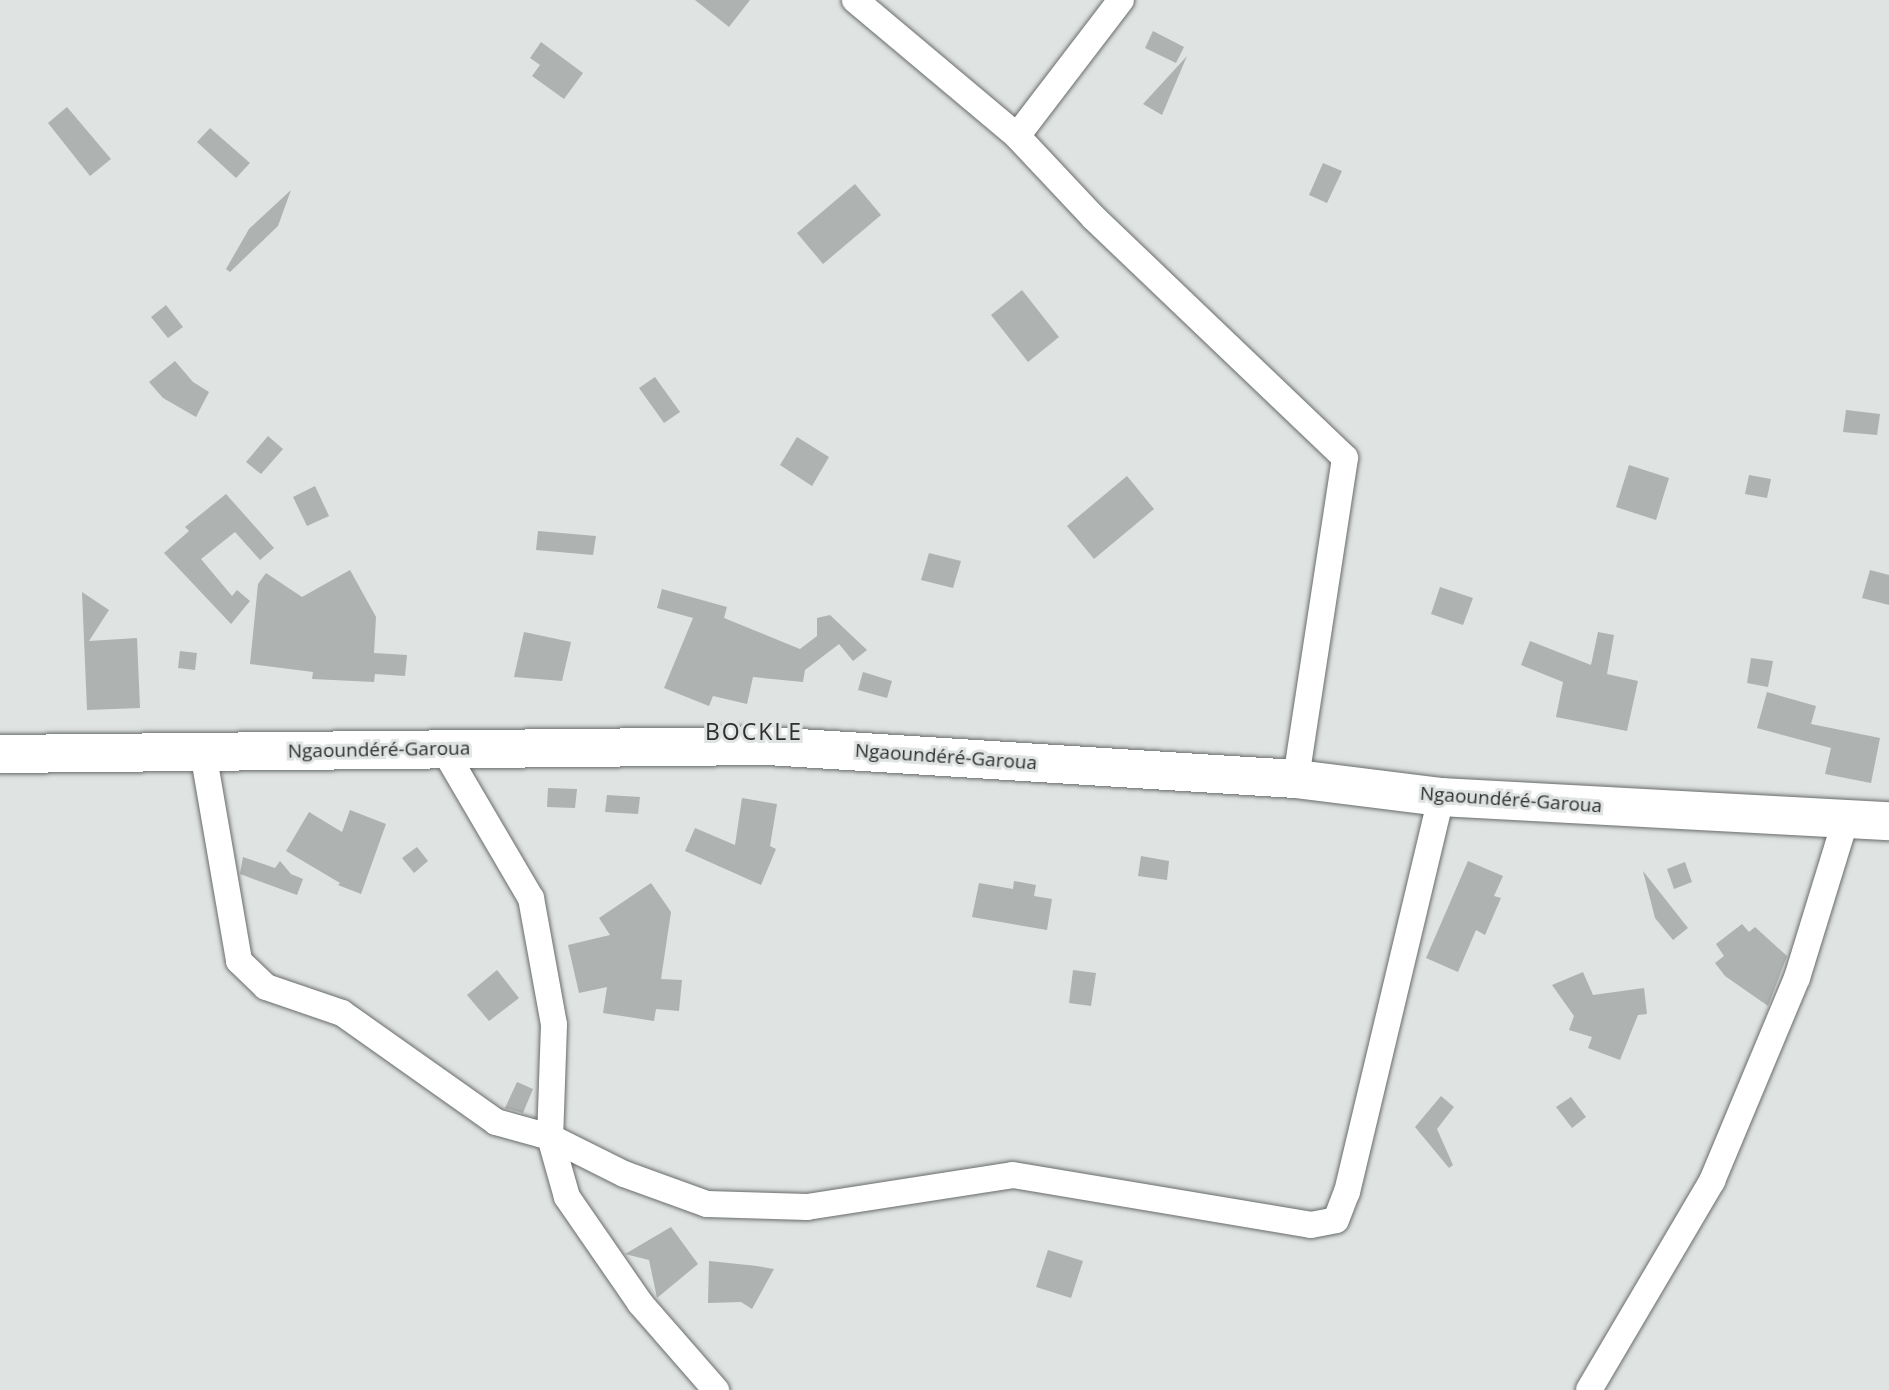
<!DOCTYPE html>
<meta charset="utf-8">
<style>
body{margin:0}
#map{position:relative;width:1889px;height:1390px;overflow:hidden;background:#dfe3e2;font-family:"Open Sans",sans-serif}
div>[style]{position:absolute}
.building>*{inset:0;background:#aeb2b1}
.roads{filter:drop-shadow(0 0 2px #696c6b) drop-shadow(0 0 2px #696c6b)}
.street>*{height:26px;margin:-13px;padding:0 13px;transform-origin:13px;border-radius:13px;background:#fff}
.highway>*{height:38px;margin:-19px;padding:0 19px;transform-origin:19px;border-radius:19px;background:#fff}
span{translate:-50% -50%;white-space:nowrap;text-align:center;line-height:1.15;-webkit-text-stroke:6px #dfe3e2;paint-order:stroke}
.street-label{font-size:19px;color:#2f3030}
.quarter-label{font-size:23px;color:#2f3030;letter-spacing:2px}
</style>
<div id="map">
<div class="building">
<i style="clip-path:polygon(695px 0,750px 0,729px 27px)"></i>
<i style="clip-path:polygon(1153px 31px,1184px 47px,1176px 63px,1145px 48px)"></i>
<i style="clip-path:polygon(541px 42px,583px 73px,564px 99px,532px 76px,540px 65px,530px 58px)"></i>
<i style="clip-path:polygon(1187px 56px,1162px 115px,1143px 104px)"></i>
<i style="clip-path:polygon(67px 107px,111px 159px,90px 176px,48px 123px)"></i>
<i style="clip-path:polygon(210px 128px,250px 163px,236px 178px,197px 142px)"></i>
<i style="clip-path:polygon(1323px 163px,1342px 171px,1327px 203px,1309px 195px)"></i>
<i style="clip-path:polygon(855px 184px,881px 215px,823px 264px,797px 233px)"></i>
<i style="clip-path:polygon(291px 190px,278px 226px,230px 272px,226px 269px,249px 229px)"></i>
<i style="clip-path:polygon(1022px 290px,1059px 337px,1028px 362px,991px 315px)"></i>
<i style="clip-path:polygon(166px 305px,183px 327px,168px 338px,151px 317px)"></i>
<i style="clip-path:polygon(175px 361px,193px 382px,209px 392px,196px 417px,163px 398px,149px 382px)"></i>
<i style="clip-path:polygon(655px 377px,680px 412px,664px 423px,639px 388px)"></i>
<i style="clip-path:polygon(1846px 410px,1880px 414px,1877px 435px,1843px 432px)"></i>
<i style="clip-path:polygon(268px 436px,283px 449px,261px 474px,246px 462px)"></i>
<i style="clip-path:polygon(797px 437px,829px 457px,812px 486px,780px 465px)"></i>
<i style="clip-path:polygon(1629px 465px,1669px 478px,1656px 520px,1616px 507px)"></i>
<i style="clip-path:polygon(1749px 475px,1771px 479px,1767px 498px,1745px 494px)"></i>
<i style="clip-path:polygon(1127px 476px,1154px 509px,1094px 559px,1067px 526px)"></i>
<i style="clip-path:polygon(315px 486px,329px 516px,307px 526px,293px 497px)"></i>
<i style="clip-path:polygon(226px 494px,274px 548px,260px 560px,235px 532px,201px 559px,232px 596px,237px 590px,250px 601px,231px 624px,164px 553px,189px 531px,185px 527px)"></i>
<i style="clip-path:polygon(538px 531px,596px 536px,593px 555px,536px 550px)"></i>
<i style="clip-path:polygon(929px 553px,961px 561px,953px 588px,921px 580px)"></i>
<i style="clip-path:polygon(350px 570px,376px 617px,374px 653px,407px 655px,405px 676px,375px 674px,374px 682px,312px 679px,313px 672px,250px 664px,258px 584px,266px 573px,302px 597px)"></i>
<i style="clip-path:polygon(1870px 570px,1889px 575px,1889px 605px,1862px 598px)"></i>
<i style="clip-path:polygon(1440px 587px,1473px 598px,1463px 625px,1431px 614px)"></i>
<i style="clip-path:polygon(662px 589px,727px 607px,724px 618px,800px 649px,817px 636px,817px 618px,830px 615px,867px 650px,853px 661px,839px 644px,805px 670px,803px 682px,753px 677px,747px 704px,713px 696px,709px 706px,664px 688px,693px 618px,657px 608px)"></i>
<i style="clip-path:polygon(82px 592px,109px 610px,89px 641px,137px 638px,140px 708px,87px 710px)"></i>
<i style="clip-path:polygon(524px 632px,571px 642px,562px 681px,514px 677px)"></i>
<i style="clip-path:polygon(1598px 632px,1614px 635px,1607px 674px,1638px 681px,1627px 731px,1556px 717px,1563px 682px,1521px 665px,1530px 641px,1591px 665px)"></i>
<i style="clip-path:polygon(180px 651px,197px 653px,195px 670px,178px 668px)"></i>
<i style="clip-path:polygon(1751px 658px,1773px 661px,1768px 687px,1747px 683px)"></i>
<i style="clip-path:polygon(863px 672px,892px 681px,887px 698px,858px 690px)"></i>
<i style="clip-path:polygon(1767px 692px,1816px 706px,1811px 724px,1880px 738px,1871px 783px,1825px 774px,1831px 748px,1757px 728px)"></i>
<i style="clip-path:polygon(548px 788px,577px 789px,575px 808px,547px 807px)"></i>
<i style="clip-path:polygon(607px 795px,640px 797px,638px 814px,605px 812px)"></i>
<i style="clip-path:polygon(742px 798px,777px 804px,770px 846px,776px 849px,761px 885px,685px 851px,695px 828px,735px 845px)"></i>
<i style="clip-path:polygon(350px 810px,386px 824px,361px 894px,338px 885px,340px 883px,286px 851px,309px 812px,342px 832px)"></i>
<i style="clip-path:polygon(417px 847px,428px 861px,414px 873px,402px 858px)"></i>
<i style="clip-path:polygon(1141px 856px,1169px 861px,1167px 880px,1138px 876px)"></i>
<i style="clip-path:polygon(243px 857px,275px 868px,280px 861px,291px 874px,303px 879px,297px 895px,240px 874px)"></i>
<i style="clip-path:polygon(1468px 861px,1503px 876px,1494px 896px,1501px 898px,1485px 935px,1476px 930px,1458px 972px,1426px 958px)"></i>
<i style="clip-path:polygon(1685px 862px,1692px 882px,1674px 889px,1667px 869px)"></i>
<i style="clip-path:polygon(1643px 871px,1688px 928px,1673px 940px,1655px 918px)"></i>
<i style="clip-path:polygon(1014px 881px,1036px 885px,1034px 896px,1052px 899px,1047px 930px,972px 917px,979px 883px,1013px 889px)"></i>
<i style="clip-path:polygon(651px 883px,671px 912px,661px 979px,682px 980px,679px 1011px,656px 1009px,654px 1021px,603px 1013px,607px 987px,579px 993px,568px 945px,610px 935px,599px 918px)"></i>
<i style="clip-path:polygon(1742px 924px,1749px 932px,1755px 927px,1787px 956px,1768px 1006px,1725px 976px,1715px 963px,1724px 956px,1716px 944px)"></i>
<i style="clip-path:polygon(497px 970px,519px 998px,489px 1021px,467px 995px)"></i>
<i style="clip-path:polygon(1073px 970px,1096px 973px,1091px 1006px,1069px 1003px)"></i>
<i style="clip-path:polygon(1583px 972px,1593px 995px,1644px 988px,1647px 1014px,1638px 1015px,1620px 1060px,1588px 1048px,1592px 1037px,1569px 1030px,1574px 1016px,1552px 985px)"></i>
<i style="clip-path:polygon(517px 1082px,533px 1089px,523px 1113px,505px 1108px)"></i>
<i style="clip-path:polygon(1441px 1096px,1454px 1107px,1437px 1129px,1453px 1165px,1449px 1168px,1415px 1127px)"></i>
<i style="clip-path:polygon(1571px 1097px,1586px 1117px,1572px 1128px,1556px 1107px)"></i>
<i style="clip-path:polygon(671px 1227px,698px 1264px,657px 1298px,649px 1260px,625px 1254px)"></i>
<i style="clip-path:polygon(1048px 1250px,1083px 1261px,1071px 1298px,1036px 1287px)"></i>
<i style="clip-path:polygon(709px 1261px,757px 1266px,774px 1269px,752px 1309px,741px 1302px,708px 1303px)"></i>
</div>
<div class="roads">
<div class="street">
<i style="left:855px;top:0;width:212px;rotate:40deg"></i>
<i style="left:1017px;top:136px;width:112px;rotate:46.8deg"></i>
<i style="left:1094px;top:218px;width:347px;rotate:43.7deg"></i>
<i style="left:1345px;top:458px;width:325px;rotate:98.7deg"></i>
<i style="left:1017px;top:136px;width:171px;rotate:-52.6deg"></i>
<i style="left:444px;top:750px;width:172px;rotate:59.6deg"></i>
<i style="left:531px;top:898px;width:129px;rotate:79.7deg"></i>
<i style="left:554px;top:1025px;width:112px;rotate:92deg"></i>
<i style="left:550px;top:1137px;width:62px;rotate:74.2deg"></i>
<i style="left:567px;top:1197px;width:129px;rotate:55.4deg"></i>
<i style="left:640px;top:1303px;width:116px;rotate:48.9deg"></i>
<i style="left:203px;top:752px;width:212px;rotate:80.2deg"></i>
<i style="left:239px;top:961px;width:37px;rotate:44deg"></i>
<i style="left:266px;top:987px;width:80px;rotate:18.9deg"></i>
<i style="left:342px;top:1013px;width:189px;rotate:35.3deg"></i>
<i style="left:496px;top:1122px;width:56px;rotate:15.5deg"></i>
<i style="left:550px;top:1137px;width:83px;rotate:26.6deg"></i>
<i style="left:624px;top:1174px;width:88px;rotate:19.9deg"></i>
<i style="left:707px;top:1204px;width:100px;rotate:1.7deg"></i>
<i style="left:807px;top:1207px;width:208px;rotate:-8.8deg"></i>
<i style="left:1013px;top:1175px;width:302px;rotate:9.5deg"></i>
<i style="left:1311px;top:1225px;width:25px;rotate:-11deg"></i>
<i style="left:1336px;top:1220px;width:30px;rotate:-69deg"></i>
<i style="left:1347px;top:1192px;width:406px;rotate:-76.6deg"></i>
<i style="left:1589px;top:1390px;width:243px;rotate:-59.5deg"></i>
<i style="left:1712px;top:1181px;width:220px;rotate:-67.3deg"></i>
<i style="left:1797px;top:978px;width:166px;rotate:-72.9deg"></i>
</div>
<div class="highway">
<i style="left:0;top:754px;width:767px;rotate:-0.6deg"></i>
<i style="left:767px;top:746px;width:530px;rotate:3.57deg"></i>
<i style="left:1296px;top:779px;width:146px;rotate:7.1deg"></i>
<i style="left:1441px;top:797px;width:449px;rotate:3.1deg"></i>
</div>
</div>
<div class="street-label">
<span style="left:379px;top:750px;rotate:-1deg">Ngaoundéré-Garoua</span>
<span style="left:946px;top:757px;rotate:4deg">Ngaoundéré-Garoua</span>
<span style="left:1511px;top:800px;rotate:4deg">Ngaoundéré-Garoua</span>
</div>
<div class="quarter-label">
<span style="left:754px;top:731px">BOCKLE</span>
</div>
</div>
